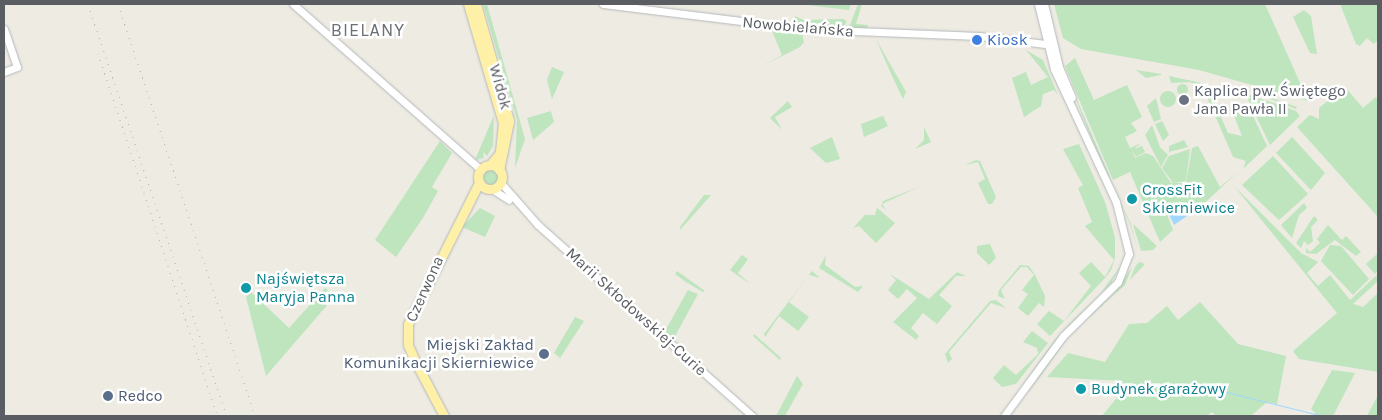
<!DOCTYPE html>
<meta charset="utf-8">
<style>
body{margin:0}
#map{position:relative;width:1382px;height:420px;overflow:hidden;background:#edebe2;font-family:Karla,sans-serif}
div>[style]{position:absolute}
.green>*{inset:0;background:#bee5be}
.round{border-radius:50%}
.water>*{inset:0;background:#a1d6fe}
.stream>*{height:1px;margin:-0.5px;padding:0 0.5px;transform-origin:0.5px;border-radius:0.5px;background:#a1d6fe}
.roads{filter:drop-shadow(0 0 1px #b5b8bc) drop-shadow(0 0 1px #b5b8bc)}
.minor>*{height:7px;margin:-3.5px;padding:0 3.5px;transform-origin:3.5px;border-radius:3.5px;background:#fff}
.major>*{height:9px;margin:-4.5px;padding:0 4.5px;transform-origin:4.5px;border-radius:4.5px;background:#fef0a6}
.major>.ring{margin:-4.5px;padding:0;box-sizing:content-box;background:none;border:9px solid #fef0a6;border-radius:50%}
.rail>*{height:1px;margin-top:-0.5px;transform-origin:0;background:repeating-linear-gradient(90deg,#b3b4b4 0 1px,transparent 0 7px)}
.dots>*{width:14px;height:14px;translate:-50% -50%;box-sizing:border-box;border:2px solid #fff;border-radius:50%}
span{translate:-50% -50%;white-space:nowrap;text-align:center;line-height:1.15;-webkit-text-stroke:5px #fff;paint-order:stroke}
.street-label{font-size:16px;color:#5a5e63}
.shop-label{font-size:16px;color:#366cbe}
.left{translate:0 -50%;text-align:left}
.worship-label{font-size:16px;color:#5b616d}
.culture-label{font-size:16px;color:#0d838f}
.service-label{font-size:16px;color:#4e5e75}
.right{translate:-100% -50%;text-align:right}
.neighbourhood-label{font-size:18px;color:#6b7075;letter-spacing:1px}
.frame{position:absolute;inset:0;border:5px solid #5a5e63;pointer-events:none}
</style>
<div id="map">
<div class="green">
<i style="clip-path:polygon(483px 4px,487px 4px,525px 139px,515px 168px,517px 120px)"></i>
<i style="clip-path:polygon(799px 4px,851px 4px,849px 10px)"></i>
<i style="clip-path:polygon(858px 4px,862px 4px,856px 24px,868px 25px,867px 30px,854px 29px,850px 25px)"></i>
<i style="clip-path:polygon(1054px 4px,1265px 4px,1308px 101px,1199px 70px,1081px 49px,1063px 38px)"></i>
<i style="clip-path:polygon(1340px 4px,1378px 4px,1378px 40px,1374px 44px,1367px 38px,1360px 46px,1356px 44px)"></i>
<i style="clip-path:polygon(1304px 10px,1311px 16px,1317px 54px,1310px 53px,1293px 17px)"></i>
<i style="clip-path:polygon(795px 16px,804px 20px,844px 19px,847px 22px,841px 29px,796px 25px)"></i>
<i style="clip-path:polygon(772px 31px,802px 34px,804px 42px,800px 47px,762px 66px,782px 55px)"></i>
<i style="clip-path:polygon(876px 39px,906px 92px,903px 99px,892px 76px)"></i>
<i style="clip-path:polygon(1026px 50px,1043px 60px,1058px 95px,1054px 90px,1043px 94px,1041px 106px,1024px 117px,1012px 78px,1026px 72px,1031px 85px,1048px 77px)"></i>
<i style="clip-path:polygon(1075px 58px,1094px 100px,1127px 85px,1142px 117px,1131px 123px,1137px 131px,1125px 137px,1130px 148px,1141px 143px,1134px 149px,1142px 146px,1145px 152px,1136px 157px,1132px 150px,1135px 158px,1146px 153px,1153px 156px,1171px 183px,1186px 183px,1192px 148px,1198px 146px,1220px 187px,1238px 172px,1199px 208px,1164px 207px,1173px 230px,1160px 242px,1130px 172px,1113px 180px,1065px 66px)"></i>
<i style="clip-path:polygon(552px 67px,564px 72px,552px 99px,547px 80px)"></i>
<i style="clip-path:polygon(1063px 67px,1110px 177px,1109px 178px,1089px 132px)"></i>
<i style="clip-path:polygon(1136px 70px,1161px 74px,1161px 75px,1146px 78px)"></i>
<i style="clip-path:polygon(1169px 76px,1206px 84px,1228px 133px,1242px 136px,1233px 113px,1248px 105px,1267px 146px,1243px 169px,1246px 161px,1233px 157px,1203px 88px,1190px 82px,1171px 83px)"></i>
<i class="round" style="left:1176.5px;top:83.5px;width:11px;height:11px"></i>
<i style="clip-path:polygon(1345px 87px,1363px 108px,1376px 97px,1378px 100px,1378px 217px,1297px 127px,1310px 115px,1319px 119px,1319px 108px)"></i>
<i style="clip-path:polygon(1243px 88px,1247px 89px,1297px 107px,1296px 109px)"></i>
<i class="round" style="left:1160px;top:91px;width:16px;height:16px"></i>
<i style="clip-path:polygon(1245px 93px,1296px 111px,1300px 116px,1270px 145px)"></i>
<i style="clip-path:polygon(1156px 98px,1161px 119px,1154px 122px,1147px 106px)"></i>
<i style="clip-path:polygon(788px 101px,792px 107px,775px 117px,782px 130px,770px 118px)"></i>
<i style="clip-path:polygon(549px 105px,554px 122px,533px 140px,527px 118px,551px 111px)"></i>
<i style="clip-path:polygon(888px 114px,883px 116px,888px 126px,864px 137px,861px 124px)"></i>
<i style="clip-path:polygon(494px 115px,493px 146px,487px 156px,483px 152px,484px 158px,475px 160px)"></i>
<i style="clip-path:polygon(1162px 121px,1169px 135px,1163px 141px,1155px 124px)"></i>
<i style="clip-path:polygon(1152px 125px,1160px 147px,1168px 155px,1161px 167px,1145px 135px)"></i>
<i style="clip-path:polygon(924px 127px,931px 142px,915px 149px,924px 140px)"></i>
<i style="clip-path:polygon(832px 137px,840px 159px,826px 163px,810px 148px)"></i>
<i style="clip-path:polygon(1292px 137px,1325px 173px,1311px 190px,1276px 153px)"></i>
<i style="clip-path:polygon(1184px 140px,1188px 147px,1169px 152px,1169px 146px)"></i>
<i style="clip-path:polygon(440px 141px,452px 153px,432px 187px,438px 191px,423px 218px,396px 257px,375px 240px)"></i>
<i style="clip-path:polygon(1079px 144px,1105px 202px,1115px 237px,1115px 258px,1111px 270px,1106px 277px,1050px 336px,1037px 324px,1049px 311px,1064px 321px,1091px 286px,1079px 273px,1091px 262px,1105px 277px,1114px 260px,1085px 226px,1092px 222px,1078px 188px,1083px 185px,1063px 149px)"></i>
<i style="clip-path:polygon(1190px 149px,1186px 181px,1173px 183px,1162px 168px,1169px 156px)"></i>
<i style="clip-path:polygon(1273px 156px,1308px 194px,1279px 220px,1242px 185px)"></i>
<i style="clip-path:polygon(976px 160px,980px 161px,996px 197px,992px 204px,988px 204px,978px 183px,985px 179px,978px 162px,965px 165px)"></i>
<i class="round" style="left:483px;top:169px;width:16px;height:16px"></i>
<i style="clip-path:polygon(1110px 181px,1131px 224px,1138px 250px,1130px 224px)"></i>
<i style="clip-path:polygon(1234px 186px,1301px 253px,1318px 262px,1307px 273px,1318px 286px,1330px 275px,1350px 300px,1378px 274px,1378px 281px,1353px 304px,1363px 307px,1378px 293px,1378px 372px,1299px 359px,1293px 351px,1337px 313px)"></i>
<i style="clip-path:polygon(919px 187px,882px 204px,886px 210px,881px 206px,883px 201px)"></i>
<i style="clip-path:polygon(704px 195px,711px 195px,680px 230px,680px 227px)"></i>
<i style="clip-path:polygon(1304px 203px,1307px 208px,1299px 215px,1292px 238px,1281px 225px)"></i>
<i style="clip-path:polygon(480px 208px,495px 216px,485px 237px,462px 227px)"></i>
<i style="clip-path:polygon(877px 208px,895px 223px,876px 243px,859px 226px,853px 228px,865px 215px,875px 215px)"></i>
<i style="clip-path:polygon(1314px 216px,1318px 220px,1311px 227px,1313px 241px,1308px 245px,1304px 241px,1301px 248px,1296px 243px)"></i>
<i style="clip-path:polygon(1133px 224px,1157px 246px,1153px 250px,1141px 251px)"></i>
<i style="clip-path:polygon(1328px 225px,1342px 240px,1346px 236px,1361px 252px,1356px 256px,1335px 240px,1316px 254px,1306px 253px,1306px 248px,1310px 252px,1320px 243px,1317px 239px)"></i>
<i style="clip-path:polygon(990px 244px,996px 258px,989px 265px,977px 253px,977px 246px)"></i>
<i style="clip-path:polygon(1330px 245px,1341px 246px,1369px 279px,1353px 295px,1321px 261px)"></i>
<i style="clip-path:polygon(1378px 253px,1378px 270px,1375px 274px,1366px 264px)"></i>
<i style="clip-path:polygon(742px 255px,748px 259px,738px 273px,750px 284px,730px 270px)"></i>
<i style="clip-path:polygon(826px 255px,825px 265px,855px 287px,863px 286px,858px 292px,819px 268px)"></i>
<i style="clip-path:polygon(1139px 262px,1145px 264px,1130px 280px,1135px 267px)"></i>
<i style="clip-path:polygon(1122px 264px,1111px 283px,1063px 331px,1020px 387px,1055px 340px,1069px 324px,1100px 294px)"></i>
<i style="clip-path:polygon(1020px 265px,1029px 266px,1035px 275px,1045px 296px,1044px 307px,1039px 303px,1028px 316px,1018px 308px,1028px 294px,1022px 290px,1034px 275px,1027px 267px,1021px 267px,1001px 290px,1005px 299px,998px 296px,999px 290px)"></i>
<i style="clip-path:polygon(1132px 267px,1125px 285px,1070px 334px,1028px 394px,1060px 344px,1082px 321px,1114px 294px)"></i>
<i style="clip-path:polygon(677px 271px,705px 291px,709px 289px,703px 292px,686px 282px,675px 274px)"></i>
<i style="clip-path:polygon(812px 271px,820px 278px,809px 275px,789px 302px,809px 317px,798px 331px,779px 316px,765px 337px,764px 334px)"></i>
<i style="clip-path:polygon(957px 272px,966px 276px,956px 276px,939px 295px,952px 306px,937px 324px,923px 313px,911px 328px,919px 336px,916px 340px,893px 322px,917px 298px,907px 289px,898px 299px,888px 290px,896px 280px,890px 274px,929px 299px)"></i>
<i style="clip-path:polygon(325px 288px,335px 296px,266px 376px,246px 297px,251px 292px,289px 328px)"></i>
<i style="clip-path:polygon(688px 290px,698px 294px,674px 338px,665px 331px)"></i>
<i style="clip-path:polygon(996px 300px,1006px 308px,991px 303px,949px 352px,952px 359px,948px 363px,945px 354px,990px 301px)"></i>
<i style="clip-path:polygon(1200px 302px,1238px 344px,1286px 356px,1277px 404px,1267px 402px,1251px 416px,1216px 416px,1212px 412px,1207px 416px,1102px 416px,1120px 394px,1123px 381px,1047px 377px,1068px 353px,1105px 362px,1129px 324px,1147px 323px,1167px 306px,1178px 320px)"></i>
<i style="clip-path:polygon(575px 317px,584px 321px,560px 358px,554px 353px)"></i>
<i style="clip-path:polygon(1032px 331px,1048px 343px,1016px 384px,1002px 387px,993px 378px,1004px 365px,1016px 375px,1038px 354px,1037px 348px,1023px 342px)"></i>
<i style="clip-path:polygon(754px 334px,781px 358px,780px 360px,753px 336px)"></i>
<i style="clip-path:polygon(1332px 370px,1355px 373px,1333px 416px,1318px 416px,1311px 409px)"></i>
<i style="clip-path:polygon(797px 376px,803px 384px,795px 398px,785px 416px,776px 416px)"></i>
<i style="clip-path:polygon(1378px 395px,1378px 416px,1367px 416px)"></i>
</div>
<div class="water">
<i style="clip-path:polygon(1184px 209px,1187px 216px,1174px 225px,1167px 210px)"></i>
</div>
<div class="stream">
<i style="left:1202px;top:386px;width:125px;rotate:13.9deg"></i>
</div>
<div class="roads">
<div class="minor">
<i style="left:293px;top:4px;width:251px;rotate:41.4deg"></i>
<i style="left:603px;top:4px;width:205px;rotate:7deg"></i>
<i style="left:806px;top:29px;width:173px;rotate:2.3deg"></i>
<i style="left:979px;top:36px;width:75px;rotate:6.9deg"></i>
<i style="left:1044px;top:4px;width:65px;rotate:76.6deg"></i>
<i style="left:1059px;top:67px;width:33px;rotate:67deg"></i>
<i style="left:4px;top:29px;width:40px;rotate:71.1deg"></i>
<i style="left:17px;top:67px;width:14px;rotate:159deg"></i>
<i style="left:501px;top:183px;width:56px;rotate:48.6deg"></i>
<i style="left:538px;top:225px;width:287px;rotate:41.7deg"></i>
<i style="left:492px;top:189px;width:20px;rotate:33deg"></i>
<i style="left:1004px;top:416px;width:99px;rotate:-53.6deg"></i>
<i style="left:1063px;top:336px;width:77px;rotate:-44.5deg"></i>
<i style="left:1118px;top:282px;width:30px;rotate:-69deg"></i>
<i style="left:1129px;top:254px;width:54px;rotate:-104deg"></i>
<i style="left:1116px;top:202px;width:147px;rotate:-115deg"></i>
<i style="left:1054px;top:69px;width:67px;rotate:-103.8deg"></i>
</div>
<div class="major">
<i style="left:468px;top:4px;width:124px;rotate:73.6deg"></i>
<i style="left:503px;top:123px;width:30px;rotate:96deg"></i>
<i style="left:500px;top:153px;width:16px;rotate:130deg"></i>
<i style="left:476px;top:4px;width:122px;rotate:74.2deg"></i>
<i style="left:509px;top:121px;width:50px;rotate:101.5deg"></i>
<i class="ring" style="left:478px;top:165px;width:15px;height:15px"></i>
<i style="left:444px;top:416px;width:60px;rotate:-117.8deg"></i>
<i style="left:416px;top:363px;width:20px;rotate:-114deg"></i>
<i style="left:408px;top:345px;width:21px;rotate:-90deg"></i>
<i style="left:408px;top:324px;width:158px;rotate:-63.3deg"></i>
</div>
</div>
<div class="rail">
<i style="left:88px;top:4px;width:435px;rotate:71.4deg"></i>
<i style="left:118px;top:4px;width:434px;rotate:71.6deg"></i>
<i style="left:98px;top:53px;width:382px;rotate:71.8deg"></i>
</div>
<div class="dots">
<i style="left:977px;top:40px;background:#3f7fe0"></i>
<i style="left:1184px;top:100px;background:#6b7280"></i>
<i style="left:1132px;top:199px;background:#0f9aa8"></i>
<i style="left:246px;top:288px;background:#0f9aa8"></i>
<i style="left:544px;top:354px;background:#5c6f8a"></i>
<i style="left:1081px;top:389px;background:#0f9aa8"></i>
<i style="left:108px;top:396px;background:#5c6f8a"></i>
</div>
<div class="street-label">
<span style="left:798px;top:27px;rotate:5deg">Nowobielańska</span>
<span style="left:500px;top:87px;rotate:75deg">Widok</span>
<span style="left:425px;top:289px;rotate:-66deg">Czerwona</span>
<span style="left:636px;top:312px;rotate:42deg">Marii Skłodowskiej-Curie</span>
</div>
<div class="shop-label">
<span class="left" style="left:987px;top:40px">Kiosk</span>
</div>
<div class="worship-label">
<span class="left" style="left:1194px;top:100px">Kaplica pw. Świętego<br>Jana Pawła II</span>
</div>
<div class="culture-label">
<span class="left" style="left:1142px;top:199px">CrossFit<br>Skierniewice</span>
<span class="left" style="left:256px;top:288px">Najświętsza<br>Maryja Panna</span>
<span class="left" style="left:1091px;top:389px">Budynek garażowy</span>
</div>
<div class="service-label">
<span class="right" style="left:534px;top:354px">Miejski Zakład<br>Komunikacji Skierniewice</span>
<span class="left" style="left:118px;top:396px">Redco</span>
</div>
<div class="neighbourhood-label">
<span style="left:368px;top:30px">BIELANY</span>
</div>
<div class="frame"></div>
</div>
